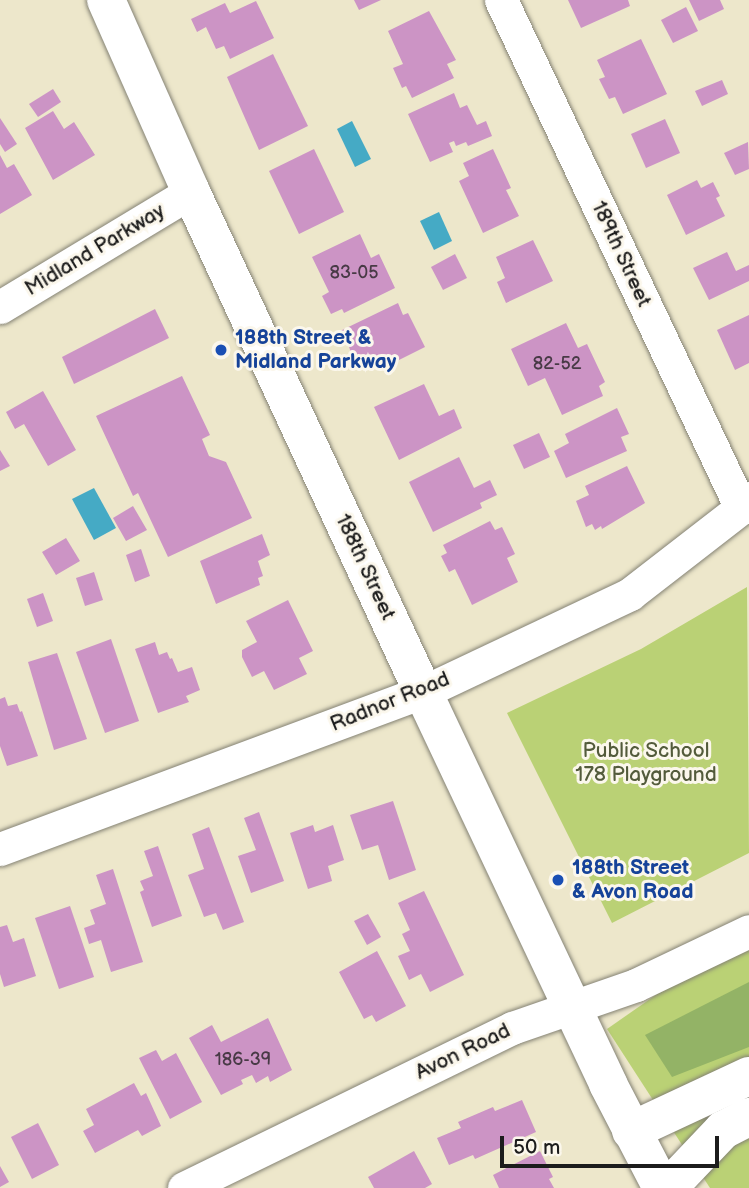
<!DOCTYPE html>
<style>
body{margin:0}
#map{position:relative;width:749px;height:1188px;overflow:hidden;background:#ede7cb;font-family:"Balsamiq Sans",sans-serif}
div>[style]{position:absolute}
.green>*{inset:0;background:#bad175}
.forest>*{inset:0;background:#93b366}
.water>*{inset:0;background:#45aac5}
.building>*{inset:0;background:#cc94c5}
.roads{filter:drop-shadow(0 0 2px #848274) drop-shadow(0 0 2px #848274)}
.street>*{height:33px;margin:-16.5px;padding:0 16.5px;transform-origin:16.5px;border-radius:16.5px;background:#fff}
.secondary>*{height:38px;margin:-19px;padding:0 19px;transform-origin:19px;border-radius:19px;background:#fff}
.highway>*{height:38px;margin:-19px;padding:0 19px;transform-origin:19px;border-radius:19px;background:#fff}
.dots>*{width:19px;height:19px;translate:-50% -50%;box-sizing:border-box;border:4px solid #fbf7ec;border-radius:50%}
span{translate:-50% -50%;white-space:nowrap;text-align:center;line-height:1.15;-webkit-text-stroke:6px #fbf7ec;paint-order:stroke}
.number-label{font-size:18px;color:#483a46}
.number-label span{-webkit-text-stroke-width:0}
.street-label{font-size:21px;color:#1c1c1c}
.transit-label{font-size:21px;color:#164399;font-weight:700}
.left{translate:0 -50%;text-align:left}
.park-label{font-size:21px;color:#535b3b}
.scale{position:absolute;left:500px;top:1136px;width:219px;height:32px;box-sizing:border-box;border:4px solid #1c1c1c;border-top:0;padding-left:9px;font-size:21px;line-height:24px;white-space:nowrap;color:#1c1c1c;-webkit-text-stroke:5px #fbf7ec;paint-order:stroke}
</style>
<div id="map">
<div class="green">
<i style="clip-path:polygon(747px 587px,749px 853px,612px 923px,507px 713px,641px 649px)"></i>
<i style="clip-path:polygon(749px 930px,749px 1188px,710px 1188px,607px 1029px)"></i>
</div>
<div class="forest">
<i style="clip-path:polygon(749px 982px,749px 1047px,672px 1077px,645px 1035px)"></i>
</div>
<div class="water">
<i style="clip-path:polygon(352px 121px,371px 159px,355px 167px,337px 129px)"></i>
<i style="clip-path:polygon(439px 212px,452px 241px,434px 250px,420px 221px)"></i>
<i style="clip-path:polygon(94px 488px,116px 528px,94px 540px,72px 499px)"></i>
</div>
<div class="building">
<i style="clip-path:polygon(354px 0,381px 0,359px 10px)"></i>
<i style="clip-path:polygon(568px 0,628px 0,630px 6px,581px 28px)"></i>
<i style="clip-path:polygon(689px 0,720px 0,724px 9px,699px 21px)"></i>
<i style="clip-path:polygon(256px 1px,274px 38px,230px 59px,224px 46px,216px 49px,206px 27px,197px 32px,191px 19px,225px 3px,230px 13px)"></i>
<i style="clip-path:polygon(686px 7px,698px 31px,673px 43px,661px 20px)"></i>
<i style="clip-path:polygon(429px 11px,456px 60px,447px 64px,454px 78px,412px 98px,406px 86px,402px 88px,393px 68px,403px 64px,388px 31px)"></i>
<i style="clip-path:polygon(641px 39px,667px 94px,623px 114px,615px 97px,609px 99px,599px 79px,605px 77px,597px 60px)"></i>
<i style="clip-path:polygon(273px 54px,308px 126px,259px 150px,227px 77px)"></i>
<i style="clip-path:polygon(722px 80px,728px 94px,702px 106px,695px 91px)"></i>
<i style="clip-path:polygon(53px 89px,61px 102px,38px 117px,29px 104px)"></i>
<i style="clip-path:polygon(454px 93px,460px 108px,467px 105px,477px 125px,486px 121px,492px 136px,468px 146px,466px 142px,456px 146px,454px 141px,449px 143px,453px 152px,430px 162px,408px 114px)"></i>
<i style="clip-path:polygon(53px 111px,64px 129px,74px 122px,95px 155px,53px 180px,25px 128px)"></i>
<i style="clip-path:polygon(0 118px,17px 144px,5px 152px,0 144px)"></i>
<i style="clip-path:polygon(665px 119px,680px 153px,646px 168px,631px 134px)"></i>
<i style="clip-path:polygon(748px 142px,749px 169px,735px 175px,724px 153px)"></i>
<i style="clip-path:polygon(314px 149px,344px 212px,299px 234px,269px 171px)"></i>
<i style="clip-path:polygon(493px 149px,511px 188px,506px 190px,519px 216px,483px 233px,459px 181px,469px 176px,463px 163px)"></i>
<i style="clip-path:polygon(0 155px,7px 168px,14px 164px,32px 195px,0 214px)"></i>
<i style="clip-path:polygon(697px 180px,701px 188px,713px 182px,720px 196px,716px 198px,725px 216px,686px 235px,667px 195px)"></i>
<i style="clip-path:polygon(360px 234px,371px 258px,379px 254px,395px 288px,344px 313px,342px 309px,331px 314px,322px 296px,329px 292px,312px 257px)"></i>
<i style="clip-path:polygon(533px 240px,553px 281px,506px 303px,497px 282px,505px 278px,496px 257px)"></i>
<i style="clip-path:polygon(727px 252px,736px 271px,749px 265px,749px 281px,709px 300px,693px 268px)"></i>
<i style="clip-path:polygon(455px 254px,467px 278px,443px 290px,431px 267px)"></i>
<i style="clip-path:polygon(398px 303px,403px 315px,408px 313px,425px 347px,387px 366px,384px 360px,362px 370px,358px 361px,354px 363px,347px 340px,343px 342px,338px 332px)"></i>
<i style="clip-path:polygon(155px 309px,169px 338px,74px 384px,62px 357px)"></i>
<i style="clip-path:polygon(749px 315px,749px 363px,735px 370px,717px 330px)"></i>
<i style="clip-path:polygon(566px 323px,578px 348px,587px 344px,605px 382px,599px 386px,603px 396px,562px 415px,545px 378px,528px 386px,511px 349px)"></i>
<i style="clip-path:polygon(182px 376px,210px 435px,202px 439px,209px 456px,226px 462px,252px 518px,168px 557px,138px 493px,133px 496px,96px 416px)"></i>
<i style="clip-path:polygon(424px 384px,439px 416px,454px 409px,462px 428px,399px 460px,374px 407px)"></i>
<i style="clip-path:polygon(43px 391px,76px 450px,48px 466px,24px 424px,15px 429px,6px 412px)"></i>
<i style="clip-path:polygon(617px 408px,629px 434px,621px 437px,627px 451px,566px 478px,554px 451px,569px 443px,565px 434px)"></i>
<i style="clip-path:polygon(539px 433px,550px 457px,524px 469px,513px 445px)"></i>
<i style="clip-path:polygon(0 450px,10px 466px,0 471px)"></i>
<i style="clip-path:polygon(459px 457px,474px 488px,490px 480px,497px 495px,480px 503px,482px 508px,433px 532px,409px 482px)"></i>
<i style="clip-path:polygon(627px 466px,645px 503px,602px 529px,601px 526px,595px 530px,592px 524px,586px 527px,576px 501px,589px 495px,585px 486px)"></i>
<i style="clip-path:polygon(133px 506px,147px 530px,126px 541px,113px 518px)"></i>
<i style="clip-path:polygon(490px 521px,495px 530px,502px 527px,515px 554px,507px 558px,518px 582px,472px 605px,455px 569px,449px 572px,441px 556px,447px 553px,443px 545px)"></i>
<i style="clip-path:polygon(262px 534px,270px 555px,258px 561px,263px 576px,258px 578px,260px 585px,216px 604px,200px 561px)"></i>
<i style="clip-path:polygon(66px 538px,80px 561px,56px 575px,42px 552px)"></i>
<i style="clip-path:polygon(141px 549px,150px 576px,135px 582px,126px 555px)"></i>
<i style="clip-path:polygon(94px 572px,103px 600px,85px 606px,76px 578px)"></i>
<i style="clip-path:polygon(43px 593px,53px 621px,37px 627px,27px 599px)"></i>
<i style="clip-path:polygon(288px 600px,313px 651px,299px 658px,307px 674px,274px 690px,264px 671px,252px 677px,242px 657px,242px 650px,257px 642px,246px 621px)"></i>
<i style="clip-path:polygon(111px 639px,139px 721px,105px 733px,76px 652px)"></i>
<i style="clip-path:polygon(155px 642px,159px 655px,167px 652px,170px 659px,172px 658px,178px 672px,192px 667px,200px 690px,186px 696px,189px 702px,158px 713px,135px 649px)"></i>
<i style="clip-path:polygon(57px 653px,87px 739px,54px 750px,28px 662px)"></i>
<i style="clip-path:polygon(5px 697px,8px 706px,17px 704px,20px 712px,22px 711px,38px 756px,7px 766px,0 746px,0 699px)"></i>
<i style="clip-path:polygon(393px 801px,416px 870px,389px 880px,378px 845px,362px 850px,350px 815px)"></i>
<i style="clip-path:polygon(259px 812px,284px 881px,251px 893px,238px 856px,256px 850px,244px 818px)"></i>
<i style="clip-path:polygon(313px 825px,315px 832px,333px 825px,344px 860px,328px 866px,332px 881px,308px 889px,290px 833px)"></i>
<i style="clip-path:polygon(209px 827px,244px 922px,223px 930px,216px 913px,204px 917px,188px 875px,204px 869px,192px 834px)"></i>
<i style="clip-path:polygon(158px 846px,182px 916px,152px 927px,140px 892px,144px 890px,140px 881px,153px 876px,144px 851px)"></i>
<i style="clip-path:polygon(113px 869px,143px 962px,111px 972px,101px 940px,89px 944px,84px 928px,95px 924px,90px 910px,106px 904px,96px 875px)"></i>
<i style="clip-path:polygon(424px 891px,464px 975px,430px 992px,421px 974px,409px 980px,398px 956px,410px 951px,402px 934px,410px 930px,398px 903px)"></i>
<i style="clip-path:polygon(70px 906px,94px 977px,59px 989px,35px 918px)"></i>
<i style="clip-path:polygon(368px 914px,381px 937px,367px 945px,354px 921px)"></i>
<i style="clip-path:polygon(7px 925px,13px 942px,24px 938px,36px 976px,4px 987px,0 974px,0 927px)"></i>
<i style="clip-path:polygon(377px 951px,406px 1006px,376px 1022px,372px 1015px,364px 1019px,339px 972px)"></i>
<i style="clip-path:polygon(268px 1018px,292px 1070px,270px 1082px,268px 1076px,256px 1083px,252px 1075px,241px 1080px,243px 1084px,221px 1095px,189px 1038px,212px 1025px,221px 1042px)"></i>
<i style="clip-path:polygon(156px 1050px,162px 1061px,176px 1053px,202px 1102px,170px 1119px,139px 1058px)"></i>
<i style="clip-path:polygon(134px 1083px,141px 1096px,146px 1093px,161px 1126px,142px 1136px,138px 1130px,95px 1153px,83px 1131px,94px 1125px,86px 1109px)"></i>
<i style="clip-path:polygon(522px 1100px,536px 1132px,475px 1159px,473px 1155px,449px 1165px,437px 1138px,461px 1128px,458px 1122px,493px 1107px,495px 1111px)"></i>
<i style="clip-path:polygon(38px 1123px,59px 1165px,32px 1179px,11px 1137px)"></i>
<i style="clip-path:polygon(414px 1151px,432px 1184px,425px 1188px,374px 1188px,368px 1177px)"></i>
<i style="clip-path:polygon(540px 1151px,553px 1177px,549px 1179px,554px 1188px,499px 1188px,493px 1175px)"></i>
<i style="clip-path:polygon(0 1166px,9px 1182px,0 1187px)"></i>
</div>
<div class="roads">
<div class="street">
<i style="left:501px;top:0;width:562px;rotate:64.71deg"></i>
<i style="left:0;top:307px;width:223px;rotate:-31.1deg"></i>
<i style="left:0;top:849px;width:451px;rotate:-20.4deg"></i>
<i style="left:423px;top:692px;width:229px;rotate:-25.3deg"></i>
<i style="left:630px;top:594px;width:140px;rotate:-37.8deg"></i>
<i style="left:741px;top:508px;width:13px;rotate:-51deg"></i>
<i style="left:184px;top:1188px;width:365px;rotate:-26deg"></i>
<i style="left:512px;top:1028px;width:131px;rotate:-19.1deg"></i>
<i style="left:636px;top:985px;width:125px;rotate:-25.5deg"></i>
</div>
<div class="secondary">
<i style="left:106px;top:0;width:210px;rotate:66.1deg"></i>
<i style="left:191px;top:192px;width:551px;rotate:65.11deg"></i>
<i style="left:423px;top:692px;width:433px;rotate:64.7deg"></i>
<i style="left:608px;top:1084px;width:117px;rotate:62.6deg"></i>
</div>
<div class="highway">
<i style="left:631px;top:1131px;width:130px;rotate:-25deg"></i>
<i style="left:668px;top:1188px;width:80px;rotate:-46.5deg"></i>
<i style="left:723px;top:1130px;width:29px;rotate:-27deg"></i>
</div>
</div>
<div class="dots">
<i style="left:221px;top:350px;background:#1a4fb4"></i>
<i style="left:558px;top:880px;background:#1a4fb4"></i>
</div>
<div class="number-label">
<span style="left:354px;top:273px">83-05</span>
<span style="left:557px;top:364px">82-52</span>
<span style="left:243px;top:1060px">186-39</span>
</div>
<div class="street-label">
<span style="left:95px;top:250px;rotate:-31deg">Midland Parkway</span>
<span style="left:621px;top:254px;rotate:65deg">189th Street</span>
<span style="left:365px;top:567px;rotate:65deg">188th Street</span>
<span style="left:390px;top:702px;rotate:-22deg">Radnor Road</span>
<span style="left:463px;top:1052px;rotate:-26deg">Avon Road</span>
</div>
<div class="transit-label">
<span class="left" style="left:235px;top:350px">188th Street &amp;<br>Midland Parkway</span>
<span class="left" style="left:572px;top:880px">188th Street<br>&amp; Avon Road</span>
</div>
<div class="park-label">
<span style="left:646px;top:763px">Public School<br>178 Playground</span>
</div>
<div class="scale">50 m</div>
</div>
